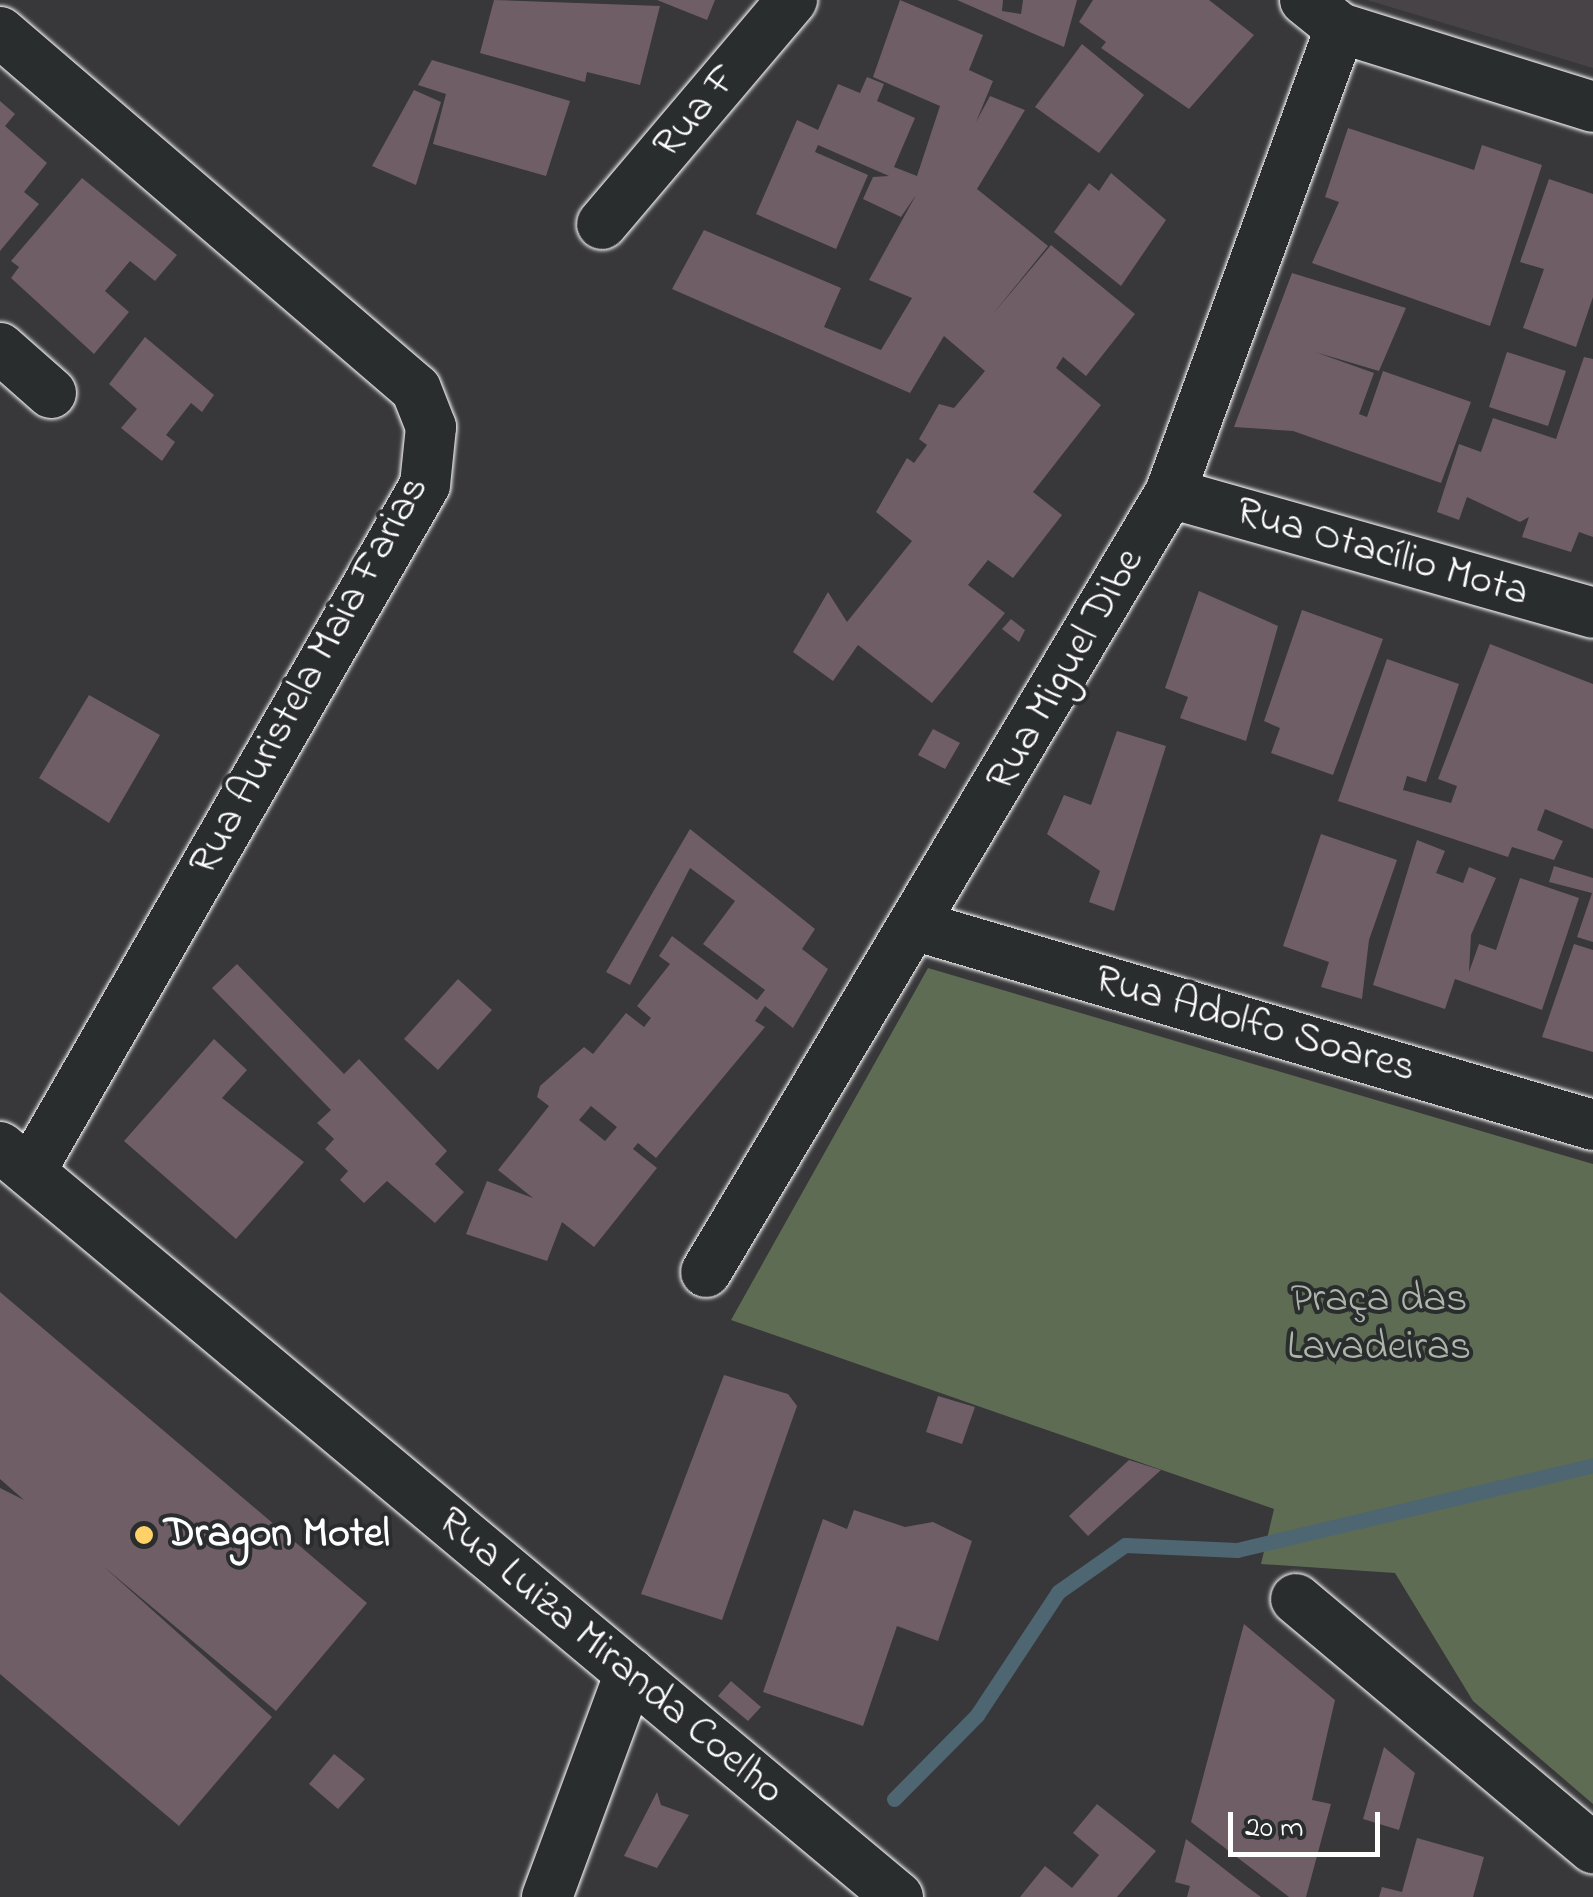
<!DOCTYPE html>
<meta charset="utf-8">
<style>
body{margin:0}
#map{position:relative;width:1593px;height:1897px;overflow:hidden;background:#383739;font-family:"Indie Flower",sans-serif}
div>[style]{position:absolute}
.built>*{inset:0;background:#484346}
.green>*{inset:0;background:#5e6c54}
.stream>*{height:15px;margin:-7.5px;padding:0 7.5px;transform-origin:7.5px;border-radius:7.5px;background:#4d6672}
.building>*{inset:0;background:#6f5e66}
.roads{filter:drop-shadow(0 0 2px #fff) drop-shadow(0 0 2px #fff)}
.minor>*{height:50px;margin:-25px;padding:0 25px;transform-origin:25px;border-radius:25px;background:#2a2d2e}
.dots>*{width:28px;height:28px;translate:-50% -50%;box-sizing:border-box;border:5px solid #2a2d2e;border-radius:50%}
span{translate:-50% -50%;white-space:nowrap;text-align:center;line-height:1.15;-webkit-text-stroke:8px #2a2d2e;paint-order:stroke}
.street-label{font-size:42px;color:#fff}
.park-label{font-size:42px;color:#aeb6aa}
.poi-label{font-size:42px;color:#fff;font-weight:700}
.left{translate:0 -50%;text-align:left}
.scale{position:absolute;left:1228px;top:1812px;width:152px;height:45px;box-sizing:border-box;border:5px solid #fff;border-top:0;padding-left:12px;font-size:30px;line-height:35px;white-space:nowrap;color:#fff;-webkit-text-stroke:8px #2a2d2e;paint-order:stroke}
</style>
<div id="map">
<div class="built">
<i style="clip-path:polygon(1367px 0,1593px 0,1593px 68px)"></i>
</div>
<div class="green">
<i style="clip-path:polygon(928px 968px,1593px 1164px,1593px 1804px,1473px 1701px,1395px 1573px,1261px 1564px,1274px 1509px,731px 1320px)"></i>
</div>
<div class="stream">
<i style="left:894px;top:1799px;width:118px;rotate:-45.3deg"></i>
<i style="left:977px;top:1715px;width:147px;rotate:-56.6deg"></i>
<i style="left:1058px;top:1592px;width:82px;rotate:-35deg"></i>
<i style="left:1125px;top:1545px;width:112px;rotate:2.6deg"></i>
<i style="left:1237px;top:1550px;width:366px;rotate:-13.4deg"></i>
</div>
<div class="building">
<i style="clip-path:polygon(494px 0,660px 6px,640px 85px,587px 72px,585px 82px,480px 53px)"></i>
<i style="clip-path:polygon(657px 0,715px 0,707px 20px)"></i>
<i style="clip-path:polygon(900px 0,983px 35px,969px 70px,993px 81px,976px 122px,990px 96px,1025px 110px,977px 189px,1048px 246px,992px 315px,1051px 245px,1135px 314px,1086px 376px,1063px 357px,1056px 368px,1101px 405px,1033px 492px,1062px 515px,1013px 578px,988px 560px,968px 585px,1005px 613px,932px 703px,858px 645px,833px 681px,793px 652px,828px 592px,847px 622px,912px 541px,876px 512px,907px 458px,914px 463px,927px 445px,919px 439px,939px 404px,954px 408px,985px 371px,944px 336px,910px 393px,672px 289px,704px 230px,841px 288px,824px 327px,881px 350px,912px 298px,869px 280px,916px 195px,901px 217px,863px 199px,873px 177px,889px 176px,818px 145px,815px 152px,868px 175px,836px 249px,756px 214px,797px 120px,818px 130px,838px 84px,860px 93px,867px 77px,884px 84px,877px 101px,915px 118px,894px 167px,917px 176px,940px 106px,873px 77px)"></i>
<i style="clip-path:polygon(957px 0,1003px 0,1002px 11px,1021px 14px,1023px 0,1077px 0,1064px 47px)"></i>
<i style="clip-path:polygon(1093px 0,1209px 0,1254px 35px,1189px 109px,1101px 48px,1106px 42px,1079px 22px)"></i>
<i style="clip-path:polygon(1082px 44px,1144px 95px,1099px 153px,1035px 107px)"></i>
<i style="clip-path:polygon(432px 60px,570px 101px,546px 176px,433px 144px,446px 94px,418px 85px)"></i>
<i style="clip-path:polygon(414px 90px,441px 102px,416px 185px,372px 166px)"></i>
<i style="clip-path:polygon(0 101px,15px 114px,5px 126px,47px 163px,24px 192px,39px 204px,0 251px)"></i>
<i style="clip-path:polygon(1348px 128px,1474px 170px,1482px 145px,1542px 165px,1490px 326px,1312px 263px,1339px 202px,1325px 197px)"></i>
<i style="clip-path:polygon(1111px 173px,1166px 220px,1121px 286px,1054px 232px,1089px 183px,1099px 191px)"></i>
<i style="clip-path:polygon(82px 178px,177px 255px,155px 281px,130px 261px,105px 291px,129px 312px,94px 354px,11px 278px,19px 267px,11px 261px)"></i>
<i style="clip-path:polygon(1549px 179px,1593px 194px,1593px 297px,1576px 347px,1523px 328px,1544px 269px,1520px 262px)"></i>
<i style="clip-path:polygon(1292px 273px,1406px 308px,1379px 371px,1315px 352px,1374px 373px,1359px 414px,1367px 417px,1383px 371px,1471px 402px,1441px 483px,1293px 431px,1234px 427px)"></i>
<i style="clip-path:polygon(145px 337px,214px 395px,202px 412px,191px 403px,166px 435px,175px 442px,162px 461px,121px 428px,137px 409px,109px 384px)"></i>
<i style="clip-path:polygon(1507px 352px,1566px 371px,1548px 426px,1489px 407px)"></i>
<i style="clip-path:polygon(1584px 357px,1593px 359px,1593px 537px,1579px 532px,1571px 552px,1522px 537px,1529px 517px,1520px 522px,1467px 497px,1459px 520px,1437px 512px,1459px 444px,1481px 452px,1493px 418px,1556px 439px)"></i>
<i style="clip-path:polygon(1199px 591px,1278px 626px,1246px 741px,1180px 718px,1188px 697px,1165px 688px)"></i>
<i style="clip-path:polygon(1302px 610px,1383px 639px,1333px 775px,1271px 753px,1280px 728px,1264px 721px)"></i>
<i style="clip-path:polygon(1011px 619px,1025px 630px,1019px 642px,1002px 629px)"></i>
<i style="clip-path:polygon(1490px 644px,1593px 684px,1593px 829px,1545px 809px,1537px 830px,1563px 841px,1554px 860px,1512px 847px,1508px 857px,1338px 801px,1387px 659px,1459px 684px,1426px 782px,1407px 776px,1403px 790px,1451px 803px,1457px 786px,1438px 779px)"></i>
<i style="clip-path:polygon(89px 695px,160px 735px,109px 823px,39px 778px)"></i>
<i style="clip-path:polygon(933px 729px,960px 743px,945px 769px,918px 755px)"></i>
<i style="clip-path:polygon(1117px 731px,1166px 746px,1114px 911px,1089px 902px,1100px 871px,1047px 834px,1064px 795px,1091px 805px)"></i>
<i style="clip-path:polygon(evenodd,690px 829px,815px 929px,802px 949px,828px 969px,793px 1028px,765px 1006px,755px 1021px,765px 1027px,656px 1158px,638px 1143px,633px 1149px,657px 1168px,594px 1247px,562px 1222px,547px 1261px,466px 1234px,487px 1181px,533px 1198px,498px 1170px,549px 1106px,537px 1097px,540px 1086px,584px 1047px,593px 1054px,626px 1013px,644px 1027px,651px 1018px,637px 1006px,670px 964px,659px 956px,672px 936px,757px 1000px,765px 990px,703px 944px,735px 901px,690px 868px,630px 985px,606px 972px,690px 829px,591px 1106px,617px 1127px,605px 1141px,579px 1120px,591px 1106px)"></i>
<i style="clip-path:polygon(1321px 834px,1397px 860px,1369px 940px,1362px 999px,1321px 987px,1329px 962px,1283px 946px)"></i>
<i style="clip-path:polygon(1417px 840px,1445px 851px,1436px 873px,1463px 883px,1469px 867px,1496px 878px,1471px 935px,1469px 972px,1479px 944px,1496px 950px,1520px 878px,1579px 898px,1542px 1010px,1455px 979px,1445px 1009px,1373px 985px)"></i>
<i style="clip-path:polygon(1554px 866px,1593px 878px,1593px 942px,1577px 937px,1592px 893px,1549px 882px)"></i>
<i style="clip-path:polygon(1574px 944px,1593px 950px,1593px 1052px,1542px 1037px)"></i>
<i style="clip-path:polygon(237px 964px,344px 1074px,359px 1059px,447px 1151px,435px 1164px,464px 1192px,435px 1223px,387px 1181px,364px 1203px,340px 1180px,348px 1171px,325px 1149px,334px 1139px,317px 1123px,331px 1110px,212px 988px)"></i>
<i style="clip-path:polygon(458px 979px,492px 1010px,438px 1070px,404px 1039px)"></i>
<i style="clip-path:polygon(214px 1039px,247px 1070px,222px 1098px,304px 1162px,236px 1239px,124px 1141px)"></i>
<i style="clip-path:polygon(0 1292px,367px 1603px,276px 1711px,103px 1566px,272px 1717px,179px 1826px,0 1674px,0 1488px,24px 1500px,0 1479px)"></i>
<i style="clip-path:polygon(724px 1375px,788px 1394px,797px 1406px,722px 1620px,641px 1594px)"></i>
<i style="clip-path:polygon(938px 1396px,975px 1407px,962px 1444px,926px 1432px)"></i>
<i style="clip-path:polygon(1129px 1460px,1161px 1470px,1088px 1536px,1069px 1516px)"></i>
<i style="clip-path:polygon(854px 1510px,905px 1527px,933px 1522px,972px 1541px,938px 1641px,897px 1626px,863px 1726px,763px 1692px,823px 1519px,847px 1529px)"></i>
<i style="clip-path:polygon(1244px 1624px,1335px 1700px,1312px 1800px,1331px 1804px,1306px 1897px,1289px 1897px,1191px 1822px)"></i>
<i style="clip-path:polygon(731px 1681px,761px 1707px,748px 1721px,718px 1696px)"></i>
<i style="clip-path:polygon(1384px 1747px,1415px 1773px,1399px 1830px,1363px 1819px)"></i>
<i style="clip-path:polygon(334px 1754px,365px 1779px,338px 1809px,309px 1784px)"></i>
<i style="clip-path:polygon(657px 1792px,661px 1805px,689px 1815px,657px 1868px,624px 1856px)"></i>
<i style="clip-path:polygon(1097px 1804px,1156px 1851px,1117px 1897px,1020px 1897px,1045px 1866px,1072px 1888px,1099px 1855px,1073px 1833px)"></i>
<i style="clip-path:polygon(1417px 1838px,1484px 1857px,1473px 1897px,1379px 1897px,1382px 1887px,1402px 1892px)"></i>
<i style="clip-path:polygon(1186px 1839px,1246px 1886px,1261px 1897px,1187px 1897px,1190px 1886px,1175px 1882px)"></i>
</div>
<div class="roads">
<div class="minor">
<i style="left:1305px;top:0;width:45px;rotate:38.7deg"></i>
<i style="left:1340px;top:28px;width:265px;rotate:17.3deg"></i>
<i style="left:0;top:32px;width:548px;rotate:40.64deg"></i>
<i style="left:416px;top:389px;width:41px;rotate:68.5deg"></i>
<i style="left:431px;top:427px;width:58px;rotate:95.9deg"></i>
<i style="left:425px;top:485px;width:792px;rotate:119.9deg"></i>
<i style="left:602px;top:224px;width:294px;rotate:-49.7deg"></i>
<i style="left:0;top:348px;width:68px;rotate:41.4deg"></i>
<i style="left:1170px;top:493px;width:440px;rotate:15.8deg"></i>
<i style="left:917px;top:926px;width:705px;rotate:16.4deg"></i>
<i style="left:0;top:1147px;width:1170px;rotate:39.87deg"></i>
<i style="left:706px;top:1272px;width:907px;rotate:-59.22deg"></i>
<i style="left:1170px;top:493px;width:495px;rotate:-69.9deg"></i>
<i style="left:1296px;top:1599px;width:388px;rotate:40deg"></i>
<i style="left:547px;top:1897px;width:239px;rotate:-69.7deg"></i>
</div>
</div>
<div class="dots">
<i style="left:144px;top:1535px;background:#ffd166"></i>
</div>
<div class="street-label">
<span style="left:697px;top:112px;rotate:-50deg">Rua F</span>
<span style="left:1382px;top:553px;rotate:16deg">Rua Otacílio Mota</span>
<span style="left:1066px;top:670px;rotate:-60deg">Rua Miguel Dibe</span>
<span style="left:310px;top:676px;rotate:-61deg">Rua Auristela Maia Farias</span>
<span style="left:1255px;top:1025px;rotate:16deg">Rua Adolfo Soares</span>
<span style="left:610px;top:1657px;rotate:40deg">Rua Luiza Miranda Coelho</span>
</div>
<div class="park-label">
<span style="left:1379px;top:1324px">Praça das<br>Lavadeiras</span>
</div>
<div class="poi-label">
<span class="left" style="left:164px;top:1535px">Dragon Motel</span>
</div>
<div class="scale">20 m</div>
</div>
